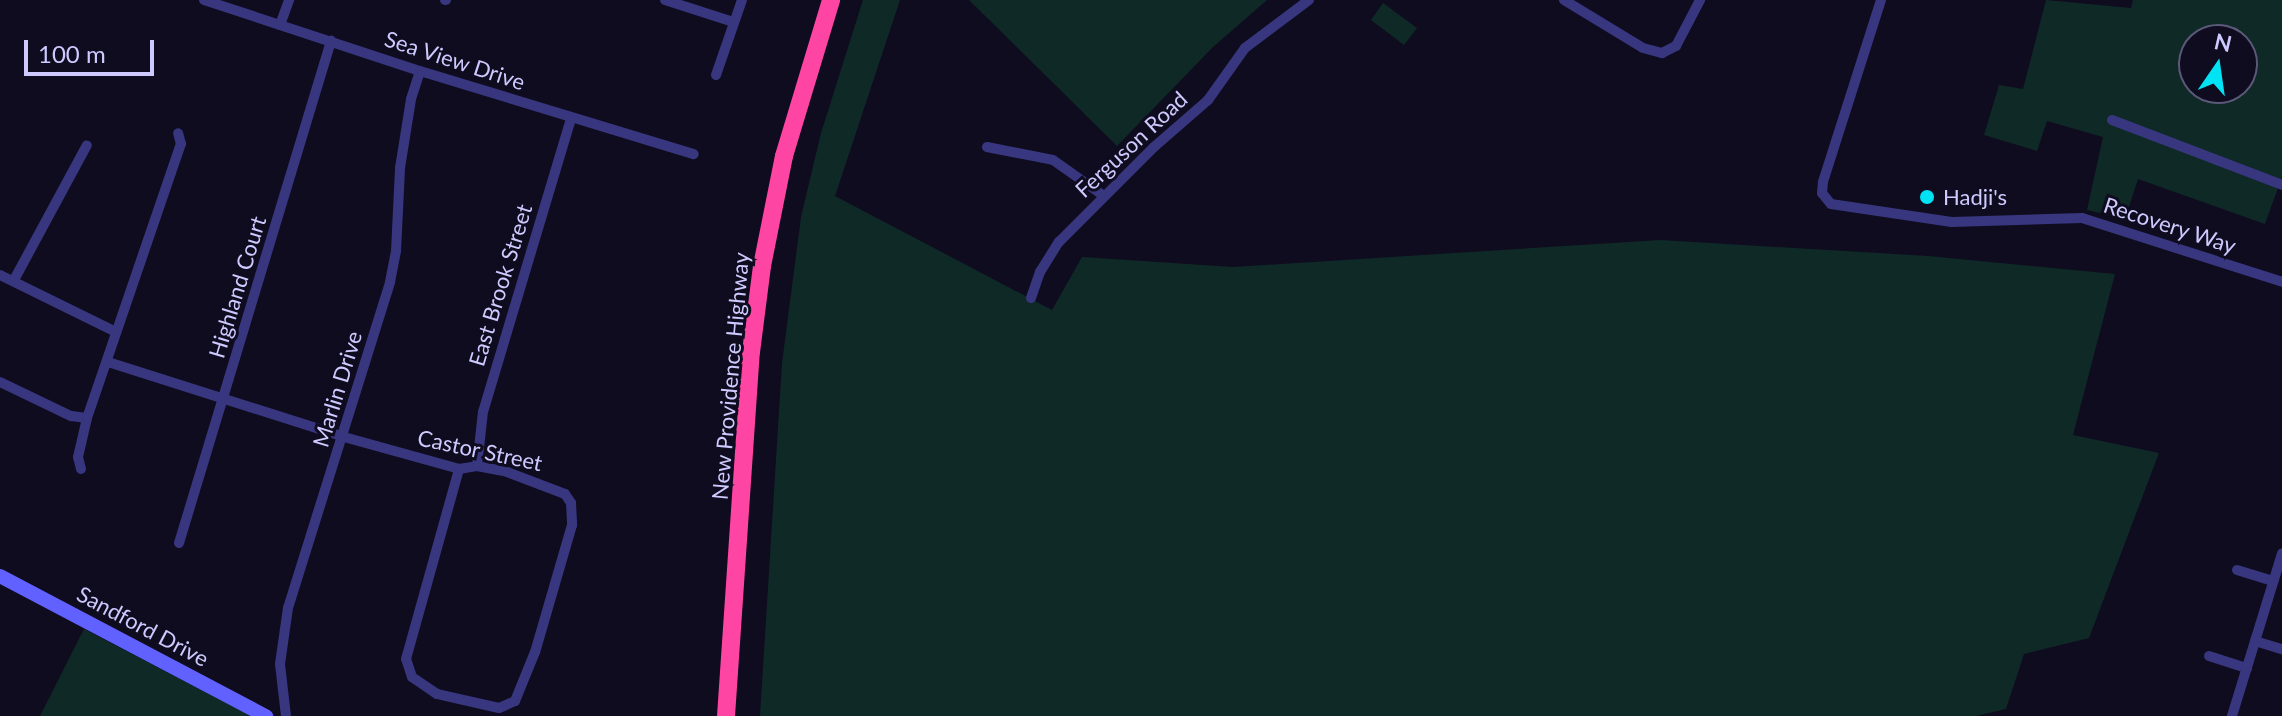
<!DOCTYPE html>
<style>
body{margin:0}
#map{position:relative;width:2282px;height:716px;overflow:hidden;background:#0f0c1f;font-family:Lato,sans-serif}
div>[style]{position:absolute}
.green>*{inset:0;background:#0f2927}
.street>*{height:10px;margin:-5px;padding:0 5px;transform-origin:5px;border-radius:5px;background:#37367f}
.secondary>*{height:14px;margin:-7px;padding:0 7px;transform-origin:7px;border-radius:7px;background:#6161ff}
.highway>*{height:18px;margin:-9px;padding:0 9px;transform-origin:9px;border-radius:9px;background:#ff45a4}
.dots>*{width:22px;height:22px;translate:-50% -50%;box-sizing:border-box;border:4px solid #0f0c1f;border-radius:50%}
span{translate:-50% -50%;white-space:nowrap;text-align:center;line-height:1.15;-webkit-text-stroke:6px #0f0c1f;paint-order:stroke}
.street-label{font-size:22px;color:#cecaff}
.poi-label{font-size:22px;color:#cecaff}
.left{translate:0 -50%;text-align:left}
.north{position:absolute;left:2178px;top:24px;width:80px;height:80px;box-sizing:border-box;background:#0f0c1f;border:2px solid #5b5879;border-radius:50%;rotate:13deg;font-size:22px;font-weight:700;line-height:32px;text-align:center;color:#cecaff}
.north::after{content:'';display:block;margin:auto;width:28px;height:36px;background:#00e3f5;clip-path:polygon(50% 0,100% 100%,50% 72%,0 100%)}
.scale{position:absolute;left:24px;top:40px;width:130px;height:36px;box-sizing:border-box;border:4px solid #cecaff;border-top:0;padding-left:10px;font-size:24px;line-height:28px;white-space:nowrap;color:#cecaff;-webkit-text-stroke:6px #0f0c1f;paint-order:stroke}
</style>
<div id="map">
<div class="green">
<i style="clip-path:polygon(863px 0,900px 0,835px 196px,1052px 310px,1082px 257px,1233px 267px,1660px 240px,1928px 256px,2115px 274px,2073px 435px,2159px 453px,2089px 638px,2024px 654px,2006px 709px,1976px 716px,760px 716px,782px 363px,801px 217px,821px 133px)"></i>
<i style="clip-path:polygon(969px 0,1267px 0,1213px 47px,1117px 146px)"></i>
<i style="clip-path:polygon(evenodd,2046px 0,2131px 8px,2133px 0,2282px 0,2282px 177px,2265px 224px,2138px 179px,2125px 219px,2087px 210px,2103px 137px,2047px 121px,2037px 151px,1984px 135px,1999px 85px,2023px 89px,2046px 0,2194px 40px,2242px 40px,2242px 88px,2194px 88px,2194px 40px)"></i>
<i style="clip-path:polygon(1383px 3px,1417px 28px,1404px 45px,1371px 20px)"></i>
<i style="clip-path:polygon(84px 629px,251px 716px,40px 716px)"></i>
</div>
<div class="street">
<i style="left:204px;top:0;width:227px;rotate:18.2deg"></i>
<i style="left:420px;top:71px;width:286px;rotate:16.9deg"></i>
<i style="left:445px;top:0;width:1px"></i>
<i style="left:665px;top:0;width:71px;rotate:17.9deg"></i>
<i style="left:1564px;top:0;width:92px;rotate:31.3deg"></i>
<i style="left:1643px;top:48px;width:20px;rotate:15deg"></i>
<i style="left:1662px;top:53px;width:16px;rotate:-27deg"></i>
<i style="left:1676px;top:46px;width:52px;rotate:-62.4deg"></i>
<i style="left:1881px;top:0;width:191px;rotate:107.7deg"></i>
<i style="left:1823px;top:182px;width:11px;rotate:95deg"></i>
<i style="left:1822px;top:193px;width:14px;rotate:51deg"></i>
<i style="left:1831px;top:204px;width:122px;rotate:8.5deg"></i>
<i style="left:1952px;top:222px;width:130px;rotate:-1.8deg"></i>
<i style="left:2082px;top:218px;width:210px;rotate:17.7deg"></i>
<i style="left:280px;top:25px;width:27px;rotate:-70deg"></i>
<i style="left:716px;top:75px;width:79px;rotate:-70.9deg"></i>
<i style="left:2112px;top:120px;width:182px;rotate:20.9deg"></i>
<i style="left:987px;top:147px;width:67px;rotate:11.1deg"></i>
<i style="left:1053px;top:160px;width:62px;rotate:35.2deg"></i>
<i style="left:0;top:275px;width:127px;rotate:26.2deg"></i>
<i style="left:14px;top:280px;width:153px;rotate:-61.6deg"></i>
<i style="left:1031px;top:298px;width:28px;rotate:-71deg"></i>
<i style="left:1040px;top:272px;width:36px;rotate:-58deg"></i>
<i style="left:1059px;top:242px;width:134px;rotate:-45deg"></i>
<i style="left:1154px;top:147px;width:72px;rotate:-41deg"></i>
<i style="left:1208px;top:100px;width:64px;rotate:-54.6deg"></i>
<i style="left:1245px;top:48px;width:80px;rotate:-36.9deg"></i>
<i style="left:108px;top:362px;width:248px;rotate:17.6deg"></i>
<i style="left:344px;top:437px;width:119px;rotate:15.5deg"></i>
<i style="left:459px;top:469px;width:18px;rotate:-9deg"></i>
<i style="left:477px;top:466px;width:31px;rotate:11deg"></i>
<i style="left:507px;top:472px;width:62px;rotate:20.8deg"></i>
<i style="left:565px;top:494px;width:11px;rotate:56deg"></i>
<i style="left:571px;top:503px;width:22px;rotate:87deg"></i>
<i style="left:572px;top:525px;width:132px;rotate:106.2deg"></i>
<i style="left:535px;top:652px;width:53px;rotate:112.2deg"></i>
<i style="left:515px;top:701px;width:17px;rotate:156deg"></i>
<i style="left:499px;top:708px;width:64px;rotate:-167.3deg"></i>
<i style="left:437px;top:694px;width:30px;rotate:-146deg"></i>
<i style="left:412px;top:677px;width:19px;rotate:-108deg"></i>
<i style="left:406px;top:659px;width:197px;rotate:-74.4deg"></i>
<i style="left:0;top:382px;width:79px;rotate:25.6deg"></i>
<i style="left:71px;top:416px;width:16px;rotate:7deg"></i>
<i style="left:477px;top:466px;width:54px;rotate:-83.7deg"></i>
<i style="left:483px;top:412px;width:307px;rotate:-73.3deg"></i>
<i style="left:81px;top:469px;width:12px;rotate:-104deg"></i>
<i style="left:78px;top:457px;width:40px;rotate:-77deg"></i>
<i style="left:87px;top:418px;width:290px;rotate:-71.1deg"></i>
<i style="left:181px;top:144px;width:11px;rotate:-105deg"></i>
<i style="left:179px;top:543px;width:525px;rotate:-73.15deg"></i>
<i style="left:2237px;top:570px;width:38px;rotate:17deg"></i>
<i style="left:2255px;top:641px;width:28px;rotate:17deg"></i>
<i style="left:2209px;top:656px;width:40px;rotate:18deg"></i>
<i style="left:286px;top:716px;width:52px;rotate:-96.6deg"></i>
<i style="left:280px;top:664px;width:57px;rotate:-81.9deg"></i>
<i style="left:288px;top:608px;width:342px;rotate:-72.6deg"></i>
<i style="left:390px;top:282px;width:32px;rotate:-79deg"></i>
<i style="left:396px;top:251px;width:83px;rotate:-87.2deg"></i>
<i style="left:400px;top:168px;width:70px;rotate:-80.9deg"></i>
<i style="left:411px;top:99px;width:29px;rotate:-72deg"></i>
<i style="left:2232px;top:716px;width:170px;rotate:-72.9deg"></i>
</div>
<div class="secondary">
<i style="left:0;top:576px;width:301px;rotate:27.8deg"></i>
</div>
<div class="highway">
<i style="left:726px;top:716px;width:365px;rotate:-86.1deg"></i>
<i style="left:751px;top:352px;width:87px;rotate:-82.7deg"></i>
<i style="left:762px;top:266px;width:112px;rotate:-78.7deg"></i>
<i style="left:784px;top:156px;width:163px;rotate:-73.2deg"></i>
</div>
<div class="dots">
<i style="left:1927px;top:197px;background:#00e3f5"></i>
</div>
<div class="street-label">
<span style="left:455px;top:60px;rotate:18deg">Sea View Drive</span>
<span style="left:1131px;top:144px;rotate:-43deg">Ferguson Road</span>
<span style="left:2170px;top:225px;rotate:18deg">Recovery Way</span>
<span style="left:500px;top:285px;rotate:-73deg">East Brook Street</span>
<span style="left:237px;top:287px;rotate:-73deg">Highland Court</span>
<span style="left:730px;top:376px;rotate:-85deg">New Providence Highway</span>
<span style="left:337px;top:389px;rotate:-73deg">Marlin Drive</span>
<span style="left:480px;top:450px;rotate:12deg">Castor Street</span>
<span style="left:143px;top:626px;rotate:28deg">Sandford Drive</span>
</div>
<div class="poi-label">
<span class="left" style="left:1943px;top:197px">Hadji's</span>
</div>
<div class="north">N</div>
<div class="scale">100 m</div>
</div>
